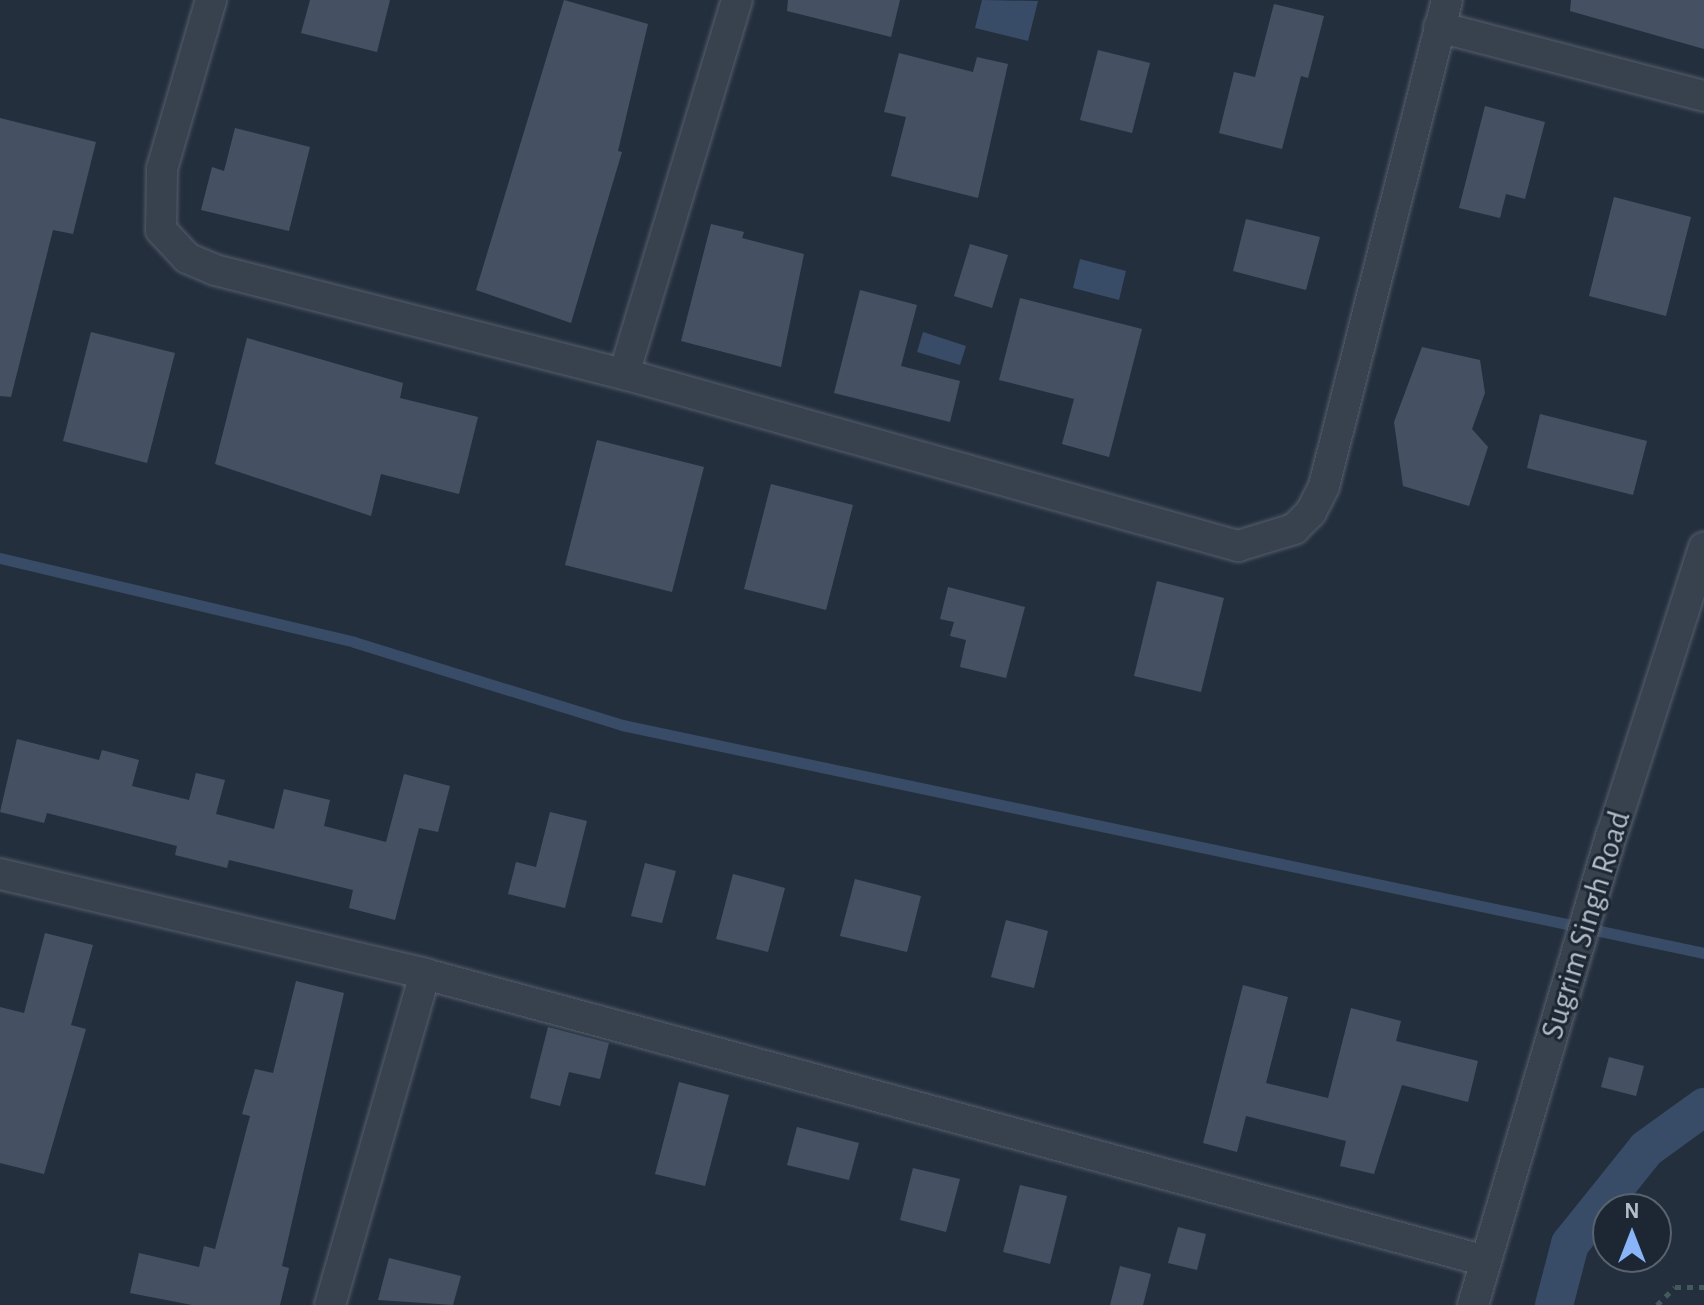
<!DOCTYPE html>
<style>
body{margin:0}
#map{position:relative;width:1704px;height:1305px;overflow:hidden;background:#242f3e;font-family:"Alegreya Sans",sans-serif}
div>[style]{position:absolute}
.water>*{inset:0;background:#394c67}
.stream>*{height:11px;margin:-5.5px;padding:0 5.5px;transform-origin:5.5px;border-radius:5.5px;background:#394c67}
.canal>*{height:38px;margin:-19px;padding:0 19px;transform-origin:19px;border-radius:19px;background:#394c67}
.building>*{inset:0;background:#455162}
.path>*{height:5px;margin-top:-2.5px;transform-origin:0;background:repeating-linear-gradient(90deg,#44595c 0 6px,transparent 0 12px)}
.roads{filter:drop-shadow(0 0 2px #565f6c) drop-shadow(0 0 2px #565f6c)}
.street>*{height:30px;margin:-15px;padding:0 15px;transform-origin:15px;border-radius:15px;background:#38414e}
span{translate:-50% -50%;white-space:nowrap;text-align:center;line-height:1.15;-webkit-text-stroke:6px #1d2633;paint-order:stroke}
.street-label{font-size:32px;color:#b4bcc9}
.north{position:absolute;left:1592px;top:1193px;width:80px;height:80px;box-sizing:border-box;background:#1d2633;border:2px solid #59626f;border-radius:50%;rotate:0deg;font-size:22px;font-weight:700;line-height:32px;text-align:center;color:#b4bcc9}
.north::after{content:'';display:block;margin:auto;width:28px;height:36px;background:#8ab4f8;clip-path:polygon(50% 0,100% 100%,50% 72%,0 100%)}
</style>
<div id="map">
<div class="water">
<i style="clip-path:polygon(982px 0,1038px 1px,1028px 41px,975px 28px)"></i>
<i style="clip-path:polygon(1080px 259px,1126px 271px,1119px 300px,1073px 288px)"></i>
<i style="clip-path:polygon(923px 332px,966px 346px,960px 365px,917px 352px)"></i>
</div>
<div class="stream">
<i style="left:0;top:558px;width:364px;rotate:13.3deg"></i>
<i style="left:354px;top:642px;width:281px;rotate:17.2deg"></i>
<i style="left:622px;top:725px;width:1106px;rotate:11.9deg"></i>
</div>
<div class="canal">
<i style="left:1554px;top:1305px;width:63px;rotate:-75.3deg"></i>
<i style="left:1570px;top:1244px;width:122px;rotate:-51.3deg"></i>
<i style="left:1646px;top:1149px;width:72px;rotate:-35.9deg"></i>
</div>
<div class="building">
<i style="clip-path:polygon(310px 0,390px 0,377px 52px,301px 33px)"></i>
<i style="clip-path:polygon(564px 0,648px 24px,618px 151px,622px 152px,571px 323px,476px 290px)"></i>
<i style="clip-path:polygon(788px 0,900px 0,891px 37px,787px 11px)"></i>
<i style="clip-path:polygon(1571px 0,1704px 0,1704px 49px,1570px 11px)"></i>
<i style="clip-path:polygon(1274px 4px,1324px 16px,1308px 78px,1301px 76px,1282px 149px,1219px 133px,1234px 72px,1255px 77px)"></i>
<i style="clip-path:polygon(1098px 50px,1150px 63px,1132px 133px,1080px 120px)"></i>
<i style="clip-path:polygon(899px 53px,973px 72px,977px 57px,1008px 64px,978px 198px,891px 176px,906px 117px,884px 112px)"></i>
<i style="clip-path:polygon(1485px 106px,1545px 122px,1525px 199px,1506px 194px,1500px 218px,1459px 208px)"></i>
<i style="clip-path:polygon(0 118px,96px 142px,73px 234px,53px 230px,11px 397px,0 396px)"></i>
<i style="clip-path:polygon(235px 128px,310px 147px,289px 231px,201px 210px,212px 167px,224px 171px)"></i>
<i style="clip-path:polygon(1614px 197px,1691px 217px,1666px 316px,1589px 296px)"></i>
<i style="clip-path:polygon(1246px 219px,1320px 237px,1306px 290px,1233px 271px)"></i>
<i style="clip-path:polygon(711px 224px,744px 232px,742px 238px,804px 254px,781px 367px,681px 341px)"></i>
<i style="clip-path:polygon(970px 244px,1008px 255px,992px 308px,954px 296px)"></i>
<i style="clip-path:polygon(860px 290px,917px 305px,901px 366px,960px 381px,950px 422px,834px 393px)"></i>
<i style="clip-path:polygon(1020px 298px,1142px 329px,1109px 457px,1062px 444px,1074px 399px,999px 380px)"></i>
<i style="clip-path:polygon(91px 332px,175px 353px,147px 463px,63px 441px)"></i>
<i style="clip-path:polygon(247px 338px,403px 383px,400px 398px,478px 417px,459px 494px,381px 474px,371px 516px,215px 464px)"></i>
<i style="clip-path:polygon(1422px 347px,1480px 360px,1485px 393px,1472px 429px,1488px 447px,1469px 506px,1403px 486px,1394px 422px)"></i>
<i style="clip-path:polygon(1540px 414px,1647px 441px,1633px 495px,1527px 468px)"></i>
<i style="clip-path:polygon(597px 440px,704px 467px,672px 592px,565px 565px)"></i>
<i style="clip-path:polygon(771px 484px,853px 505px,826px 610px,744px 589px)"></i>
<i style="clip-path:polygon(1157px 581px,1224px 598px,1201px 692px,1134px 676px)"></i>
<i style="clip-path:polygon(948px 587px,1025px 607px,1006px 678px,960px 667px,966px 640px,950px 636px,954px 622px,940px 619px)"></i>
<i style="clip-path:polygon(17px 739px,99px 760px,102px 750px,139px 760px,132px 786px,189px 800px,196px 773px,225px 780px,216px 814px,274px 829px,284px 789px,330px 800px,324px 826px,386px 842px,404px 774px,450px 786px,438px 832px,419px 828px,395px 920px,349px 908px,353px 890px,229px 860px,227px 868px,175px 855px,177px 846px,47px 813px,44px 823px,0 812px)"></i>
<i style="clip-path:polygon(550px 812px,587px 821px,565px 908px,508px 894px,516px 862px,536px 867px)"></i>
<i style="clip-path:polygon(645px 863px,676px 871px,662px 923px,631px 916px)"></i>
<i style="clip-path:polygon(733px 874px,785px 888px,768px 952px,716px 939px)"></i>
<i style="clip-path:polygon(855px 879px,921px 896px,907px 952px,840px 936px)"></i>
<i style="clip-path:polygon(1006px 920px,1048px 931px,1034px 988px,991px 977px)"></i>
<i style="clip-path:polygon(45px 933px,93px 945px,71px 1025px,86px 1029px,44px 1174px,0 1163px,0 1007px,24px 1013px)"></i>
<i style="clip-path:polygon(296px 981px,344px 993px,282px 1266px,289px 1268px,280px 1305px,192px 1305px,130px 1293px,139px 1253px,199px 1267px,204px 1246px,215px 1249px,250px 1116px,242px 1114px,255px 1069px,273px 1073px)"></i>
<i style="clip-path:polygon(1243px 985px,1288px 997px,1266px 1083px,1328px 1098px,1351px 1008px,1401px 1021px,1396px 1041px,1478px 1061px,1468px 1102px,1402px 1085px,1374px 1174px,1340px 1166px,1346px 1141px,1246px 1116px,1237px 1152px,1203px 1143px)"></i>
<i style="clip-path:polygon(548px 1027px,609px 1043px,600px 1079px,569px 1072px,560px 1106px,530px 1098px)"></i>
<i style="clip-path:polygon(1609px 1057px,1644px 1066px,1636px 1096px,1601px 1087px)"></i>
<i style="clip-path:polygon(679px 1082px,729px 1095px,705px 1186px,655px 1174px)"></i>
<i style="clip-path:polygon(797px 1127px,859px 1143px,849px 1180px,787px 1165px)"></i>
<i style="clip-path:polygon(913px 1168px,960px 1179px,946px 1232px,900px 1220px)"></i>
<i style="clip-path:polygon(1020px 1185px,1067px 1196px,1050px 1264px,1003px 1252px)"></i>
<i style="clip-path:polygon(1178px 1227px,1206px 1234px,1197px 1270px,1168px 1263px)"></i>
<i style="clip-path:polygon(389px 1258px,461px 1276px,453px 1305px,378px 1300px)"></i>
<i style="clip-path:polygon(1120px 1266px,1151px 1274px,1143px 1305px,1110px 1305px)"></i>
</div>
<div class="path">
<i style="left:1657px;top:1305px;width:25px;rotate:-45deg"></i>
<i style="left:1675px;top:1287px;width:29px"></i>
</div>
<div class="roads">
<div class="street">
<i style="left:211px;top:0;width:176px;rotate:106.2deg"></i>
<i style="left:162px;top:169px;width:61px;rotate:90.9deg"></i>
<i style="left:161px;top:230px;width:38px;rotate:47deg"></i>
<i style="left:187px;top:258px;width:30px;rotate:23deg"></i>
<i style="left:215px;top:270px;width:422px;rotate:14.3deg"></i>
<i style="left:624px;top:374px;width:638px;rotate:15.65deg"></i>
<i style="left:1238px;top:546px;width:59px;rotate:-16.9deg"></i>
<i style="left:1294px;top:529px;width:24px;rotate:-45deg"></i>
<i style="left:1311px;top:512px;width:29px;rotate:-63deg"></i>
<i style="left:1324px;top:486px;width:501px;rotate:-75.8deg"></i>
<i style="left:1439px;top:27px;width:274px;rotate:14.6deg"></i>
<i style="left:624px;top:374px;width:391px;rotate:-73.2deg"></i>
<i style="left:0;top:874px;width:437px;rotate:13.2deg"></i>
<i style="left:425px;top:974px;width:1099px;rotate:15.14deg"></i>
<i style="left:330px;top:1305px;width:344px;rotate:-74deg"></i>
<i style="left:1473px;top:1305px;width:491px;rotate:-73.6deg"></i>
<i style="left:1612px;top:834px;width:301px;rotate:-72.2deg"></i>
</div>
</div>
<div class="street-label">
<span style="left:1586px;top:925px;rotate:-73deg">Sugrim Singh Road</span>
</div>
<div class="north">N</div>
</div>
